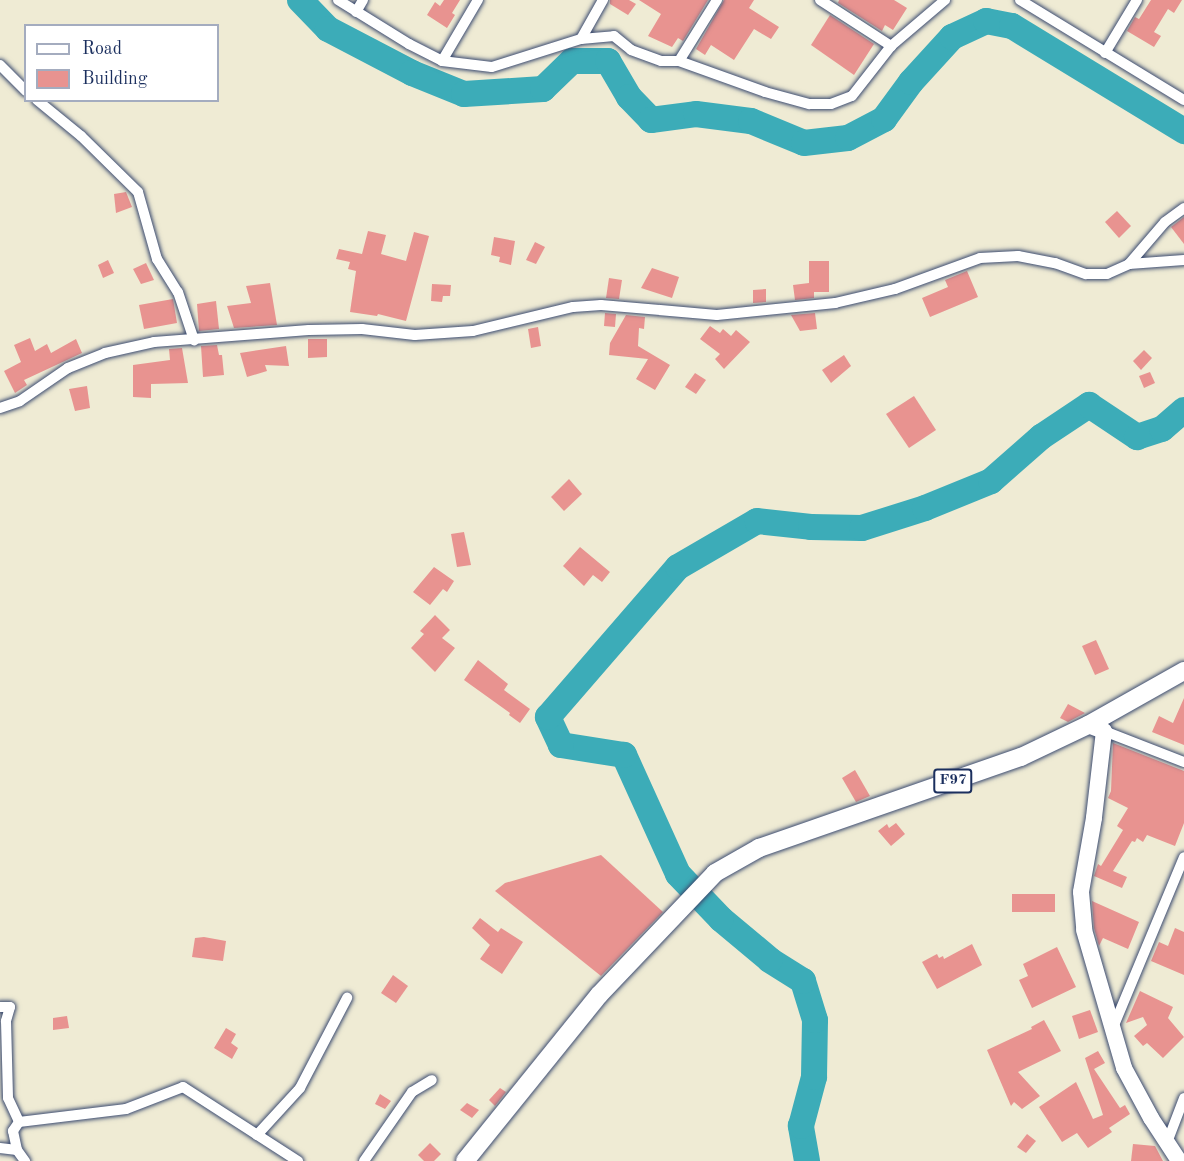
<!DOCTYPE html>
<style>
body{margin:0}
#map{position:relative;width:1184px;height:1161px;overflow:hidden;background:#efebd4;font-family:"Old Standard TT",serif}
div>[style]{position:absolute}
.river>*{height:26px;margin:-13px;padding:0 13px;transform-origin:13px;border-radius:13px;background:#3cacb8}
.building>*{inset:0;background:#e89390}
.roads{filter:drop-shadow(0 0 2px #3b4b70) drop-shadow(0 0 2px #3b4b70)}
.minor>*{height:10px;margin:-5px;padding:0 5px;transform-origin:5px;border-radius:5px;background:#fff}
.secondary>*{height:16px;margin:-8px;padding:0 8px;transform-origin:8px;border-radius:8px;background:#fff}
.primary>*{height:18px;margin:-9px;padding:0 9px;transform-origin:9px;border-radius:9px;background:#fff}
span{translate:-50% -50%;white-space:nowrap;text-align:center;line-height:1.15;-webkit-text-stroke:5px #fff;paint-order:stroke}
.shield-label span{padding:2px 4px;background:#fff;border:2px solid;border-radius:4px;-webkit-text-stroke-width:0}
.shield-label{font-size:15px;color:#1b2f5e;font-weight:700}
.legend{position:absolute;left:24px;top:24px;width:195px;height:78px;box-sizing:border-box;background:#fff;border:2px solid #a4acbf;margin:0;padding:8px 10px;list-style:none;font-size:18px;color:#1b2f5e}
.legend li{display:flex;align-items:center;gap:12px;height:30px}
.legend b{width:30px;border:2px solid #a4acbf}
</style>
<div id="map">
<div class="river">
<i style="left:300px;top:0;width:40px;rotate:46deg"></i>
<i style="left:328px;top:29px;width:95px;rotate:27.6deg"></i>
<i style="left:412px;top:73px;width:56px;rotate:22deg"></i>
<i style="left:464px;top:94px;width:79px;rotate:-3.6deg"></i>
<i style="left:543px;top:89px;width:40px;rotate:-44deg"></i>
<i style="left:572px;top:61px;width:36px"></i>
<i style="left:608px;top:61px;width:42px;rotate:59.7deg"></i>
<i style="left:629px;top:97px;width:32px;rotate:46deg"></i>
<i style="left:651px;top:120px;width:45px;rotate:-7.6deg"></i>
<i style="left:696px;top:114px;width:55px;rotate:7.3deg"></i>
<i style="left:751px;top:121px;width:57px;rotate:22.5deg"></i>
<i style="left:804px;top:143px;width:44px;rotate:-6.5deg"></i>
<i style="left:848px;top:138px;width:41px;rotate:-27.8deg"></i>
<i style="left:884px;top:119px;width:46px;rotate:-53.9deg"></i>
<i style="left:911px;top:82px;width:61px;rotate:-47.7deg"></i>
<i style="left:952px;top:37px;width:38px;rotate:-25deg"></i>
<i style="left:986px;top:21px;width:26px;rotate:11deg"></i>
<i style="left:1012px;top:26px;width:202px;rotate:31.4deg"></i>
<i style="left:807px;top:1161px;width:36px;rotate:-100deg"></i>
<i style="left:801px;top:1126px;width:51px;rotate:-75.1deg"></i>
<i style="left:814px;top:1077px;width:57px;rotate:-89deg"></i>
<i style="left:815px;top:1020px;width:41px;rotate:-107.1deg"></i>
<i style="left:803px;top:981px;width:39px;rotate:-148deg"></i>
<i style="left:770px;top:960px;width:64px;rotate:-140.1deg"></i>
<i style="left:721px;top:919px;width:62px;rotate:-133.7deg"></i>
<i style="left:678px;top:874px;width:131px;rotate:-114.4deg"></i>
<i style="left:624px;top:755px;width:64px;rotate:-171deg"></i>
<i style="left:561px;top:745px;width:31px;rotate:-115deg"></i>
<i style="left:548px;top:717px;width:198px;rotate:-49.1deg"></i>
<i style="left:678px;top:567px;width:91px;rotate:-30.2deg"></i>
<i style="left:757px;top:521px;width:54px;rotate:6.3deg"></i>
<i style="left:811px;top:527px;width:51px;rotate:1.1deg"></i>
<i style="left:862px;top:528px;width:66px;rotate:-17.6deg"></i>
<i style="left:925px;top:508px;width:71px;rotate:-22.2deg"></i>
<i style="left:991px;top:481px;width:67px;rotate:-41.3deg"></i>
<i style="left:1041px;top:437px;width:58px;rotate:-33.7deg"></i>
<i style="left:1089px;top:405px;width:58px;rotate:33.7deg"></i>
<i style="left:1137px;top:437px;width:26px;rotate:-18deg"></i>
<i style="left:1162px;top:429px;width:29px;rotate:-41deg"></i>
</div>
<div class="building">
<i style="clip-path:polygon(444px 0,460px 0,452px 13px,455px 15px,447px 28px,427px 15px,435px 2px,440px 6px)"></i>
<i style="clip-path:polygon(610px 0,629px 0,636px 4px,628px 15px,610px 4px)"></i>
<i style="clip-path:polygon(639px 0,708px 0,683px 41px,678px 38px,672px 47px,648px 36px,661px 14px)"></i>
<i style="clip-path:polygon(724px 0,754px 0,749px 8px,779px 27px,771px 39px,754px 29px,734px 60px,711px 45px,705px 55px,696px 49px)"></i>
<i style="clip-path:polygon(839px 0,894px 0,907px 8px,893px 30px,885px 25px,882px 31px,838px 3px)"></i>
<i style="clip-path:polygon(1151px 0,1182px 0,1174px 13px,1168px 9px,1154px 32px,1161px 36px,1154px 47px,1127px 31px,1135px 17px,1139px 19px)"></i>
<i style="clip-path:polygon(830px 15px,874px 44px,854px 75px,811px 45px)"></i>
<i style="clip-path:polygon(126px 192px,132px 207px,116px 213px,114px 194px)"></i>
<i style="clip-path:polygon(1117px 211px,1131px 226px,1119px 238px,1105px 222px)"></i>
<i style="clip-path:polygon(1184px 217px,1184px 244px,1171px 227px)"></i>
<i style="clip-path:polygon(368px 231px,386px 235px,381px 254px,406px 261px,414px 232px,429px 236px,406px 321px,378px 314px,377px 316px,350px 312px,356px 271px,348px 269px,350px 262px,336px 259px,339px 249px,362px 254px)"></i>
<i style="clip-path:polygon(494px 237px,515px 241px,511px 265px,499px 262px,500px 257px,491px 255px)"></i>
<i style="clip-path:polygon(535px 242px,545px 247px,536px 264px,526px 260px)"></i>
<i style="clip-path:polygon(108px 260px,114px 273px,103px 278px,98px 265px)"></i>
<i style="clip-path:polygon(809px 261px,829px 261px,829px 292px,814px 292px,814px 298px,795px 300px,793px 285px,809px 283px)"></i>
<i style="clip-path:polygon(146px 263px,154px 280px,141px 284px,133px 269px)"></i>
<i style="clip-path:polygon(652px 268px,679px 277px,672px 298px,641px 288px)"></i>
<i style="clip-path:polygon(967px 271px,978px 297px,930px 317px,922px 298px,948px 287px,945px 280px)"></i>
<i style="clip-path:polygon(609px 278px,622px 280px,619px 299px,606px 298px)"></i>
<i style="clip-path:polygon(270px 283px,277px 325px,234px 328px,227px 306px,251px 303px,246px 286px)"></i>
<i style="clip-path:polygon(432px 284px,451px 285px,450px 296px,443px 296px,442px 302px,431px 301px)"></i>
<i style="clip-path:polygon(766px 289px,766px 302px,753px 303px,753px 290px)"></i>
<i style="clip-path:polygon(173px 299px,177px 323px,144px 329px,139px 305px)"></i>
<i style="clip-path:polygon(216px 301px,219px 329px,199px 331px,197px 304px)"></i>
<i style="clip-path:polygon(605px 313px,616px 314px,615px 327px,604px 326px)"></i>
<i style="clip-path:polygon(815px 313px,817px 329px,800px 331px,791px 315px)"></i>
<i style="clip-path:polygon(626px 315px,645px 317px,644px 329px,639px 328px,638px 346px,670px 365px,655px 390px,636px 379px,648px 359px,609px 355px,610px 343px)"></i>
<i style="clip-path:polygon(710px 326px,720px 333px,723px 329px,731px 336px,736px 330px,750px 342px,724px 369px,715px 359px,720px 354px,700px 339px)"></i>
<i style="clip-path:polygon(538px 327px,541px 346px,531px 348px,528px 329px)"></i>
<i style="clip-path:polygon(30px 338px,35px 351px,47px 344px,51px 353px,76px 339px,82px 353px,24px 380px,27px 385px,15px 393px,4px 371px,21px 362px,14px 345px)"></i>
<i style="clip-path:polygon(308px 339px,327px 339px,327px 357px,308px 358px)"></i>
<i style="clip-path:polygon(217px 345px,219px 355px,222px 355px,224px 375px,203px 377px,201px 346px)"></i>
<i style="clip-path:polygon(286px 346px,289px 366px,265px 365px,267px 371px,247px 377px,240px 353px)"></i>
<i style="clip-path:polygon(182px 348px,188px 383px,151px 384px,151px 398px,133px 397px,133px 365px,170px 360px,169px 349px)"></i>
<i style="clip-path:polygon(1144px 350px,1152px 358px,1141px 370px,1133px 361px)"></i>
<i style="clip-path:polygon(844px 355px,851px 366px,831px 383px,822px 370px)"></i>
<i style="clip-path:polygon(1150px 372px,1155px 383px,1144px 388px,1139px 376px)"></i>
<i style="clip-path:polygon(695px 373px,706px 380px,696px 394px,685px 387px)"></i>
<i style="clip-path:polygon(87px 386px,90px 408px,75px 411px,69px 389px)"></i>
<i style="clip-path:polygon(914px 396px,936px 430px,909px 448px,886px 414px)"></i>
<i style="clip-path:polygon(569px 479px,582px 494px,564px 511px,551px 497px)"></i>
<i style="clip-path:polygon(464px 532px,471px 565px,457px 567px,451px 534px)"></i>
<i style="clip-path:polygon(580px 547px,610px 572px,602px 582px,593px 575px,584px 586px,563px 566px)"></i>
<i style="clip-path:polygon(434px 567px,454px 581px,447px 592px,443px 589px,430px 605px,413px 592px)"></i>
<i style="clip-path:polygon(435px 615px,450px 630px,442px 638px,455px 648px,435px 672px,411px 648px,424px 634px,420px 631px)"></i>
<i style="clip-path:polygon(1096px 640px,1109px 669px,1095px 675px,1082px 646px)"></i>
<i style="clip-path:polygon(478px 660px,508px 684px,504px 690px,530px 709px,520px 723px,509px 715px,510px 713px,464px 680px)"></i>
<i style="clip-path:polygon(1184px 698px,1184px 745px,1152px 732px,1159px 716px,1173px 723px)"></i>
<i style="clip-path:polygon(1068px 704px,1085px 713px,1068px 722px,1060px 718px)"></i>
<i style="clip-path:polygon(1113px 743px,1184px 771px,1184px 823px,1175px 846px,1147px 835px,1143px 842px,1137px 838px,1135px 842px,1132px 841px,1113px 871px,1127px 877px,1122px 888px,1094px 876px,1098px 864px,1101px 866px,1123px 830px,1117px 826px,1128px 808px,1108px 798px,1111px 791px)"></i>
<i style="clip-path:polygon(855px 770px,870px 796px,856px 802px,842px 778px)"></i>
<i style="clip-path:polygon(896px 823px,905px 834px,891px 846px,878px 831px,887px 824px,889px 828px)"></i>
<i style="clip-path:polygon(601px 855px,663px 912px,601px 976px,495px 891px,505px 883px)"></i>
<i style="clip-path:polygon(1012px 894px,1055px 894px,1055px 912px,1012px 912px)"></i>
<i style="clip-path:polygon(1092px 901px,1139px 922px,1128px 949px,1103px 938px,1099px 946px,1094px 928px)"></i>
<i style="clip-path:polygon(480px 918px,498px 932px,501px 928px,523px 942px,502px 974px,480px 959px,490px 945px,472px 928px)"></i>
<i style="clip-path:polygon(1175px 928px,1184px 932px,1184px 975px,1151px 961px,1159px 942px,1168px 946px)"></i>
<i style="clip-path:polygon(204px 937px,226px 941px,223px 961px,192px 957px,195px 938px)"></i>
<i style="clip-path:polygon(972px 944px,982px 965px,937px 989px,922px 962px,937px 954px,939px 958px,943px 956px,944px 959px)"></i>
<i style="clip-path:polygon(1057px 947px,1076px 987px,1032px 1008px,1019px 980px,1028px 976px,1023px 964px)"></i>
<i style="clip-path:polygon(393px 975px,408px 986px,396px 1003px,381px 993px)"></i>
<i style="clip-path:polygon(1140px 991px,1173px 1007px,1168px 1018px,1184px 1037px,1163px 1058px,1147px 1043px,1143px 1046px,1134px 1036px,1147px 1025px,1143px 1017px,1126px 1023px)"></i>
<i style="clip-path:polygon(1090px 1010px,1098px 1032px,1079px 1039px,1072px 1016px)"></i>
<i style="clip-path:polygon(67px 1016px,69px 1028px,53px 1030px,53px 1018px)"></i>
<i style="clip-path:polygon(1044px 1020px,1061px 1051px,1018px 1072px,1040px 1096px,1022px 1109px,1014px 1102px,1011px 1106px,987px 1050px,1032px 1029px,1031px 1027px)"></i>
<i style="clip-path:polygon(226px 1028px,236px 1034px,231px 1043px,238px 1048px,232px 1059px,214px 1048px)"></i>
<i style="clip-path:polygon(1098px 1051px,1105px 1063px,1094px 1069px,1120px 1108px,1125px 1105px,1130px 1114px,1109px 1128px,1112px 1132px,1088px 1148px,1077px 1133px,1062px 1142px,1039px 1107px,1076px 1082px,1093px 1119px,1103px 1115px,1085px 1058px)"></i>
<i style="clip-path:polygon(500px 1088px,506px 1092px,495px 1106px,489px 1100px)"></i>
<i style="clip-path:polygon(380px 1094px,391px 1101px,385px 1109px,375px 1104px)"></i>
<i style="clip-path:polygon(467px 1103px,479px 1110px,472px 1118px,460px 1110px)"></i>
<i style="clip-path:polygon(1027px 1134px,1036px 1141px,1026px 1153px,1017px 1147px)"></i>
<i style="clip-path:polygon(430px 1143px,441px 1154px,434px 1161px,424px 1161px,418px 1155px)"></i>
<i style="clip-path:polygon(1133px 1144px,1155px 1146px,1163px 1161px,1131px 1161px)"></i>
</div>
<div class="roads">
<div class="minor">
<i style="left:338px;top:0;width:84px;rotate:31.8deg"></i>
<i style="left:409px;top:44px;width:37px;rotate:27deg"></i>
<i style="left:442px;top:61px;width:50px;rotate:6.8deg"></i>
<i style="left:492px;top:67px;width:93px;rotate:-17.5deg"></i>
<i style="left:581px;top:39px;width:33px;rotate:-5deg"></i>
<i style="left:614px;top:36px;width:22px;rotate:39deg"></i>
<i style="left:631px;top:50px;width:32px;rotate:20deg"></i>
<i style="left:661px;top:61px;width:18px"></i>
<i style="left:679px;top:61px;width:91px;rotate:19.8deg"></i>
<i style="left:765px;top:92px;width:46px;rotate:15.3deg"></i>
<i style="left:809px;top:104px;width:22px"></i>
<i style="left:831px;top:104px;width:22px;rotate:-21deg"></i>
<i style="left:852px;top:96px;width:63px;rotate:-52deg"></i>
<i style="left:891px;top:46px;width:71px;rotate:-40.4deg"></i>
<i style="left:820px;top:0;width:85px;rotate:32.9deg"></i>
<i style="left:1020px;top:0;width:192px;rotate:31.4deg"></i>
<i style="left:356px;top:12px;width:14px;rotate:-60deg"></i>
<i style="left:581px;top:39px;width:45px;rotate:-60.6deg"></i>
<i style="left:1105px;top:53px;width:62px;rotate:-58.9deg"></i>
<i style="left:442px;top:61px;width:71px;rotate:-59.5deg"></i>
<i style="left:679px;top:61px;width:72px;rotate:-58.1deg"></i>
<i style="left:0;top:65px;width:37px;rotate:45deg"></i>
<i style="left:37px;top:100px;width:57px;rotate:39.3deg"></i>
<i style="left:81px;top:136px;width:80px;rotate:44.5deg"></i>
<i style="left:138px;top:192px;width:70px;rotate:74.2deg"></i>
<i style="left:157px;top:259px;width:39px;rotate:58deg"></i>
<i style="left:178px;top:292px;width:51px;rotate:71.6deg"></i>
<i style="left:1129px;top:264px;width:55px;rotate:-49.4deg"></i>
<i style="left:1165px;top:222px;width:24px;rotate:-36deg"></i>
<i style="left:0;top:408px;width:21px;rotate:-19deg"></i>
<i style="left:20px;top:401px;width:58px;rotate:-34.5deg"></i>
<i style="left:68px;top:368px;width:40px;rotate:-22deg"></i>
<i style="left:105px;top:353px;width:50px;rotate:-12.7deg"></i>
<i style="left:154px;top:342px;width:155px;rotate:-4.4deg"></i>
<i style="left:309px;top:330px;width:53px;rotate:-1.1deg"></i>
<i style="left:362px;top:329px;width:53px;rotate:6.5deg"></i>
<i style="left:415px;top:335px;width:58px;rotate:-3.9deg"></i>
<i style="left:473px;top:331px;width:103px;rotate:-13.5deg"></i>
<i style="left:573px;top:307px;width:28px;rotate:-4deg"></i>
<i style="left:601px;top:305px;width:116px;rotate:4.9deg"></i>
<i style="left:717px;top:315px;width:119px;rotate:-5.8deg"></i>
<i style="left:835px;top:303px;width:62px;rotate:-13.1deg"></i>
<i style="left:895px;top:289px;width:90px;rotate:-20deg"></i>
<i style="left:980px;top:258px;width:38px;rotate:-3deg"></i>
<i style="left:1018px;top:256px;width:38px;rotate:11deg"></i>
<i style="left:1055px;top:263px;width:33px;rotate:20deg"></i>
<i style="left:1086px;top:274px;width:21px"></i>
<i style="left:1107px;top:274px;width:24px;rotate:-24deg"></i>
<i style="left:1129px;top:264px;width:55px;rotate:-4.2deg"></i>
<i style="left:1104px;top:731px;width:86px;rotate:21.2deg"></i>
<i style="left:0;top:1007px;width:10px"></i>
<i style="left:10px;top:1007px;width:15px;rotate:106deg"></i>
<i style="left:6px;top:1021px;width:77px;rotate:88.5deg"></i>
<i style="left:8px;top:1098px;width:26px;rotate:65deg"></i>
<i style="left:19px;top:1122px;width:11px;rotate:124deg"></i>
<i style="left:13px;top:1131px;width:19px;rotate:78deg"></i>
<i style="left:1112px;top:1030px;width:187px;rotate:-67.4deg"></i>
<i style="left:19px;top:1122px;width:108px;rotate:-6.9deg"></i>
<i style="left:126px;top:1109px;width:61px;rotate:-21.1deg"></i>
<i style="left:183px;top:1087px;width:137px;rotate:32.8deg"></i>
<i style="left:257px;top:1135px;width:64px;rotate:-47.5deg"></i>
<i style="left:300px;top:1088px;width:102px;rotate:-62.4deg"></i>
<i style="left:1168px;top:1140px;width:45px;rotate:-69.1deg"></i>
<i style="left:0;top:1148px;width:17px;rotate:7deg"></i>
<i style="left:17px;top:1150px;width:14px;rotate:54deg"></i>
<i style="left:364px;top:1161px;width:84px;rotate:-55.2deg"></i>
<i style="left:412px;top:1092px;width:23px;rotate:-31deg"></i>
</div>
<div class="secondary">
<i style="left:1088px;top:725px;width:17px;rotate:21deg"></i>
<i style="left:1104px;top:731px;width:88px;rotate:96.6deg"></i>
<i style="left:1094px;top:818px;width:75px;rotate:100deg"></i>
<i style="left:1081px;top:892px;width:38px;rotate:85deg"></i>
<i style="left:1084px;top:930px;width:144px;rotate:73.8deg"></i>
<i style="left:1124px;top:1068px;width:57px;rotate:61.6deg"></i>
<i style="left:1151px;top:1118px;width:51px;rotate:56.9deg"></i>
</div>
<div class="primary">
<i style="left:465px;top:1161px;width:213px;rotate:-51.1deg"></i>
<i style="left:599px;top:995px;width:168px;rotate:-46.4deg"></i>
<i style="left:715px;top:873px;width:51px;rotate:-29.6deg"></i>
<i style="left:759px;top:848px;width:277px;rotate:-19.2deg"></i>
<i style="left:1021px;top:757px;width:74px;rotate:-25.5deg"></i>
<i style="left:1088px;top:725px;width:110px;rotate:-29.4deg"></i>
</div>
</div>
<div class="shield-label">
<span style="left:953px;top:781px">F97</span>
</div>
<ul class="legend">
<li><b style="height:8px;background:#fff"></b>Road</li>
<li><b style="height:16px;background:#e89390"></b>Building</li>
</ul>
</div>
